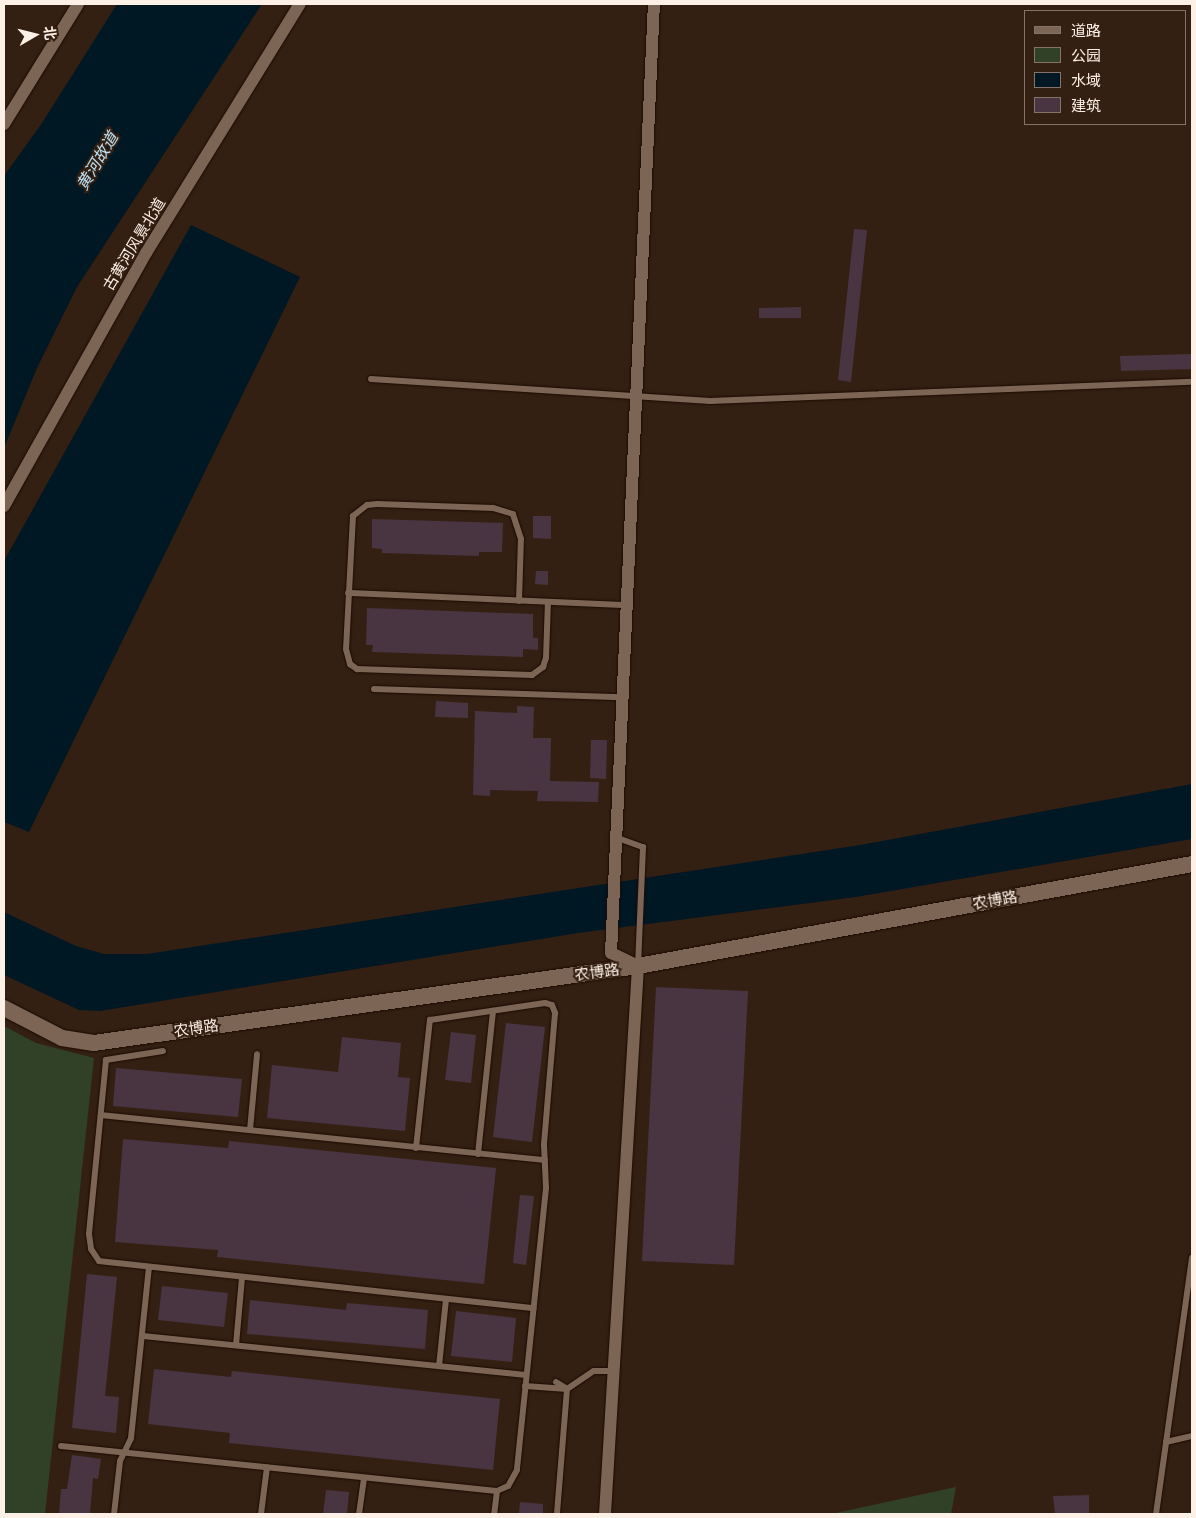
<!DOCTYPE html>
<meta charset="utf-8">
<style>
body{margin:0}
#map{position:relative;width:1196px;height:1518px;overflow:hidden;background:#342013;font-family:Barlow,"Noto Sans SC",sans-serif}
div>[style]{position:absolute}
.green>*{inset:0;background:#304127}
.water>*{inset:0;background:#001724}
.building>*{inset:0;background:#493442}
.roads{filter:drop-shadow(0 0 1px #1b0901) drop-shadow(0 0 1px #1b0901)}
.service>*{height:6px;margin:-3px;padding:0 3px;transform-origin:3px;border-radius:3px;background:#7c6555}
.minor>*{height:12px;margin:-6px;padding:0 6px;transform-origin:6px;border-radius:6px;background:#7c6555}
.tertiary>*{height:16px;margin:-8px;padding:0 8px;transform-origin:8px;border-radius:8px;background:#7c6555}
span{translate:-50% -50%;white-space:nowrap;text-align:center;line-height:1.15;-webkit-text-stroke:4px #342013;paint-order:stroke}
.street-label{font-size:15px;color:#fdf0e7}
.water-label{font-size:16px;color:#bde2f7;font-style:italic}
.frame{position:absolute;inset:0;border:5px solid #fdf0e7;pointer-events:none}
.legend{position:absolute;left:1024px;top:10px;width:162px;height:115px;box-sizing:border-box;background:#342013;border:1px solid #847368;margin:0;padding:6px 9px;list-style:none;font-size:15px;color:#fdf0e7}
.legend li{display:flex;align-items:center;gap:10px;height:25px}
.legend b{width:25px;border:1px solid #847368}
.north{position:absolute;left:10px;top:10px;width:50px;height:50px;-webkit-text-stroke:4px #342013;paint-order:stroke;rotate:82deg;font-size:14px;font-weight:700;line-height:20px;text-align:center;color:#fdf0e7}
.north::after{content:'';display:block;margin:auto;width:18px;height:22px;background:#fdf0e7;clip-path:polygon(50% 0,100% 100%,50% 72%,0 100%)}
</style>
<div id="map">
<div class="green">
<i style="clip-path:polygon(4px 1026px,36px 1043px,94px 1058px,45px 1514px,4px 1514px)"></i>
<i style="clip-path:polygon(956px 1487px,951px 1514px,831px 1514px)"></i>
</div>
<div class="water">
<i style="clip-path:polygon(117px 4px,262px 4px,77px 287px,37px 368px,4px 448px,4px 176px,42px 123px)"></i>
<i style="clip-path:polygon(191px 225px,300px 277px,29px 832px,4px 822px,4px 561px)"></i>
<i style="clip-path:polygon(1192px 784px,1192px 839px,856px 897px,578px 933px,100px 1011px,79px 1010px,4px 975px,4px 912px,76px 946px,104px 954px,147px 954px,860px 845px)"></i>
</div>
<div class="building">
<i style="clip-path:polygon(854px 229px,867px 230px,851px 382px,838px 380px)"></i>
<i style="clip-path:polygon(801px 307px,801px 318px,759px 318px,759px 308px)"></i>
<i style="clip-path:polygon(1192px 354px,1192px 369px,1121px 371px,1120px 356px)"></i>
<i style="clip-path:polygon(533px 516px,551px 516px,551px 539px,533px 538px)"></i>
<i style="clip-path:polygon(372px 519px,503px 523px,502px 552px,479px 552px,479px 556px,382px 553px,382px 549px,372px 548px)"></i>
<i style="clip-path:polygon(536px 571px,548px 571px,548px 585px,535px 584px)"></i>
<i style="clip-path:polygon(367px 608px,533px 614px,533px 638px,538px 638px,538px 650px,523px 649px,523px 657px,372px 652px,373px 645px,366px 645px)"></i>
<i style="clip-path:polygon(436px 701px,468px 703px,468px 718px,435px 717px)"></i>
<i style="clip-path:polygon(517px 706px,534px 707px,533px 738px,551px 738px,550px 781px,599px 782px,598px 802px,537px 801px,538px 791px,490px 790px,490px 796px,473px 795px,475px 711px,517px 713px)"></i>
<i style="clip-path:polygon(591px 740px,607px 740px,606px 779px,590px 778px)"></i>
<i style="clip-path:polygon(656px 987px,748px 991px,734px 1265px,642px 1261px)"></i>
<i style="clip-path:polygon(506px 1023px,545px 1027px,532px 1142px,493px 1137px)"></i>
<i style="clip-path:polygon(451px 1032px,476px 1035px,471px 1083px,445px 1080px)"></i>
<i style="clip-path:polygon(342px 1037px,401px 1043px,398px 1077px,410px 1078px,405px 1131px,267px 1118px,272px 1065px,338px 1072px)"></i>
<i style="clip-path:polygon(116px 1068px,242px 1079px,238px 1117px,113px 1106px)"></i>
<i style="clip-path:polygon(123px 1139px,228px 1148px,229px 1141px,496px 1168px,484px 1284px,217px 1257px,218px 1250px,115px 1242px)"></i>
<i style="clip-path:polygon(520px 1195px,534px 1196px,526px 1265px,513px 1263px)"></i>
<i style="clip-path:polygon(87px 1274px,117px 1277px,105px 1396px,119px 1397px,116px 1433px,72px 1428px)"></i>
<i style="clip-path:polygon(162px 1286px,228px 1293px,224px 1327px,158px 1320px)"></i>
<i style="clip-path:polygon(250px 1300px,346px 1310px,347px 1303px,428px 1310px,425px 1349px,247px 1334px)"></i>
<i style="clip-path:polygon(456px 1311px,516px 1318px,512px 1362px,451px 1356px)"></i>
<i style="clip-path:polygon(154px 1369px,231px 1377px,232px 1371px,500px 1399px,493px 1470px,229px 1443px,230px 1433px,148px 1424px)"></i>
<i style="clip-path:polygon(72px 1455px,101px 1459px,98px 1479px,93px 1478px,90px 1514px,59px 1514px,61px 1489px,67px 1489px)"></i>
<i style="clip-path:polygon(326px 1490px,349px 1492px,347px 1514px,323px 1514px)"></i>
<i style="clip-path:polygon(1089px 1495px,1089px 1514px,1055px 1514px,1053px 1496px)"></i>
<i style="clip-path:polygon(520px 1502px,543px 1504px,543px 1514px,519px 1514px)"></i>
</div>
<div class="roads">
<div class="service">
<i style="left:371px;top:379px;width:340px;rotate:3.7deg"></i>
<i style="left:710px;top:401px;width:482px;rotate:-2.3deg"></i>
<i style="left:348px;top:593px;width:277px;rotate:2.5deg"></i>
<i style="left:519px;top:601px;width:62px;rotate:-88.2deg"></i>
<i style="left:521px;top:539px;width:26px;rotate:-108deg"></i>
<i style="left:513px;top:514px;width:21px;rotate:-163deg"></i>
<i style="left:493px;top:508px;width:116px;rotate:-178deg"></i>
<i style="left:377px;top:504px;width:10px;rotate:174deg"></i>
<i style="left:367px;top:505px;width:18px;rotate:142deg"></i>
<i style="left:353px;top:516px;width:133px;rotate:93deg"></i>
<i style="left:346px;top:649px;width:16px;rotate:75deg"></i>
<i style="left:350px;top:664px;width:9px;rotate:36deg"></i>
<i style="left:357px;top:669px;width:175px;rotate:2deg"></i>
<i style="left:532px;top:675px;width:14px;rotate:-36deg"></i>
<i style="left:543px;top:667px;width:9px;rotate:-72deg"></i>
<i style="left:546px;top:658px;width:56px;rotate:-88deg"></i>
<i style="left:374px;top:689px;width:247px;rotate:1.9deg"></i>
<i style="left:615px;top:837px;width:30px;rotate:20deg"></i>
<i style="left:643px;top:847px;width:117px;rotate:92.4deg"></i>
<i style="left:163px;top:1051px;width:58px;rotate:171deg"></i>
<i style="left:106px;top:1060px;width:175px;rotate:95.6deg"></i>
<i style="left:89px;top:1234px;width:15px;rotate:82deg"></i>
<i style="left:91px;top:1249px;width:14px;rotate:56deg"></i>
<i style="left:99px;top:1261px;width:437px;rotate:6.2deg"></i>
<i style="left:101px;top:1115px;width:446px;rotate:5.8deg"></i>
<i style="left:250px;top:1130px;width:76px;rotate:-84.7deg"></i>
<i style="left:416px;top:1148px;width:129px;rotate:-83.8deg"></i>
<i style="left:430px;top:1020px;width:116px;rotate:-8.4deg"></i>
<i style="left:545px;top:1003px;width:7px;rotate:16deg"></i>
<i style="left:552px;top:1005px;width:9px;rotate:69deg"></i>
<i style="left:555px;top:1013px;width:132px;rotate:94.8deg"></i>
<i style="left:544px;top:1145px;width:43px;rotate:87.3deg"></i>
<i style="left:546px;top:1188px;width:283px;rotate:95.9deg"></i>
<i style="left:517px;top:1470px;width:18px;rotate:119deg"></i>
<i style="left:508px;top:1486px;width:12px;rotate:156deg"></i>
<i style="left:478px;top:1154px;width:144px;rotate:-84deg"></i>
<i style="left:143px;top:1336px;width:385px;rotate:5.8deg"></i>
<i style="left:236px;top:1345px;width:67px;rotate:-84.9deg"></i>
<i style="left:439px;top:1366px;width:67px;rotate:-84deg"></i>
<i style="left:556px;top:1382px;width:13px;rotate:32deg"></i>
<i style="left:567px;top:1389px;width:125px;rotate:94.6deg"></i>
<i style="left:525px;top:1386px;width:42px;rotate:4.1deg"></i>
<i style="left:567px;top:1389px;width:32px;rotate:-34deg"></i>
<i style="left:594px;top:1371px;width:20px"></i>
<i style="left:1166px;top:1442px;width:27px;rotate:-13deg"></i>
<i style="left:61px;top:1446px;width:438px;rotate:5.9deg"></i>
<i style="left:497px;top:1491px;width:23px;rotate:97deg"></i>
<i style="left:114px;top:1514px;width:53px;rotate:-83.5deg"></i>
<i style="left:120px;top:1461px;width:25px;rotate:-64deg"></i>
<i style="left:131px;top:1438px;width:171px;rotate:-84deg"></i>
<i style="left:261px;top:1514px;width:47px;rotate:-82.7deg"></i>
<i style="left:359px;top:1514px;width:36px;rotate:-82deg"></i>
<i style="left:1156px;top:1514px;width:259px;rotate:-82deg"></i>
</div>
<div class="minor">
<i style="left:4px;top:124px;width:141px;rotate:-58.3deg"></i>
<i style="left:4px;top:506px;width:290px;rotate:-60.7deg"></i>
<i style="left:146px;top:253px;width:293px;rotate:-58.3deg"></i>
<i style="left:605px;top:1514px;width:549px;rotate:-86.55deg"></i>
<i style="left:638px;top:966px;width:30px;rotate:-154deg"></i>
<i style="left:611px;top:953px;width:950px;rotate:-87.41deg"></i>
</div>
<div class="tertiary">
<i style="left:4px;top:1008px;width:65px;rotate:27.3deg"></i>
<i style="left:62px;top:1038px;width:32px;rotate:9deg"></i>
<i style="left:94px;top:1043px;width:549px;rotate:-8.06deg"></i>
<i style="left:638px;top:966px;width:563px;rotate:-10.43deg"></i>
</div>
</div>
<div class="street-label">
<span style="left:134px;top:244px;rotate:-59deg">古黄河风景北道</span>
<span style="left:995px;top:900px;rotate:-10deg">农博路</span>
<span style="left:597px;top:972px;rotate:-8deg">农博路</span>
<span style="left:196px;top:1028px;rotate:-8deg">农博路</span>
</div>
<div class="water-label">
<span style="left:97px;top:161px;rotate:-59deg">黄河故道</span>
</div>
<div class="frame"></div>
<ul class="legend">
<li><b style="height:6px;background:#7c6555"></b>道路</li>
<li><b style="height:14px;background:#304127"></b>公园</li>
<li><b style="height:14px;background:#001724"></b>水域</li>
<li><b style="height:14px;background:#493442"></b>建筑</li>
</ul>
<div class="north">北</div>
</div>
